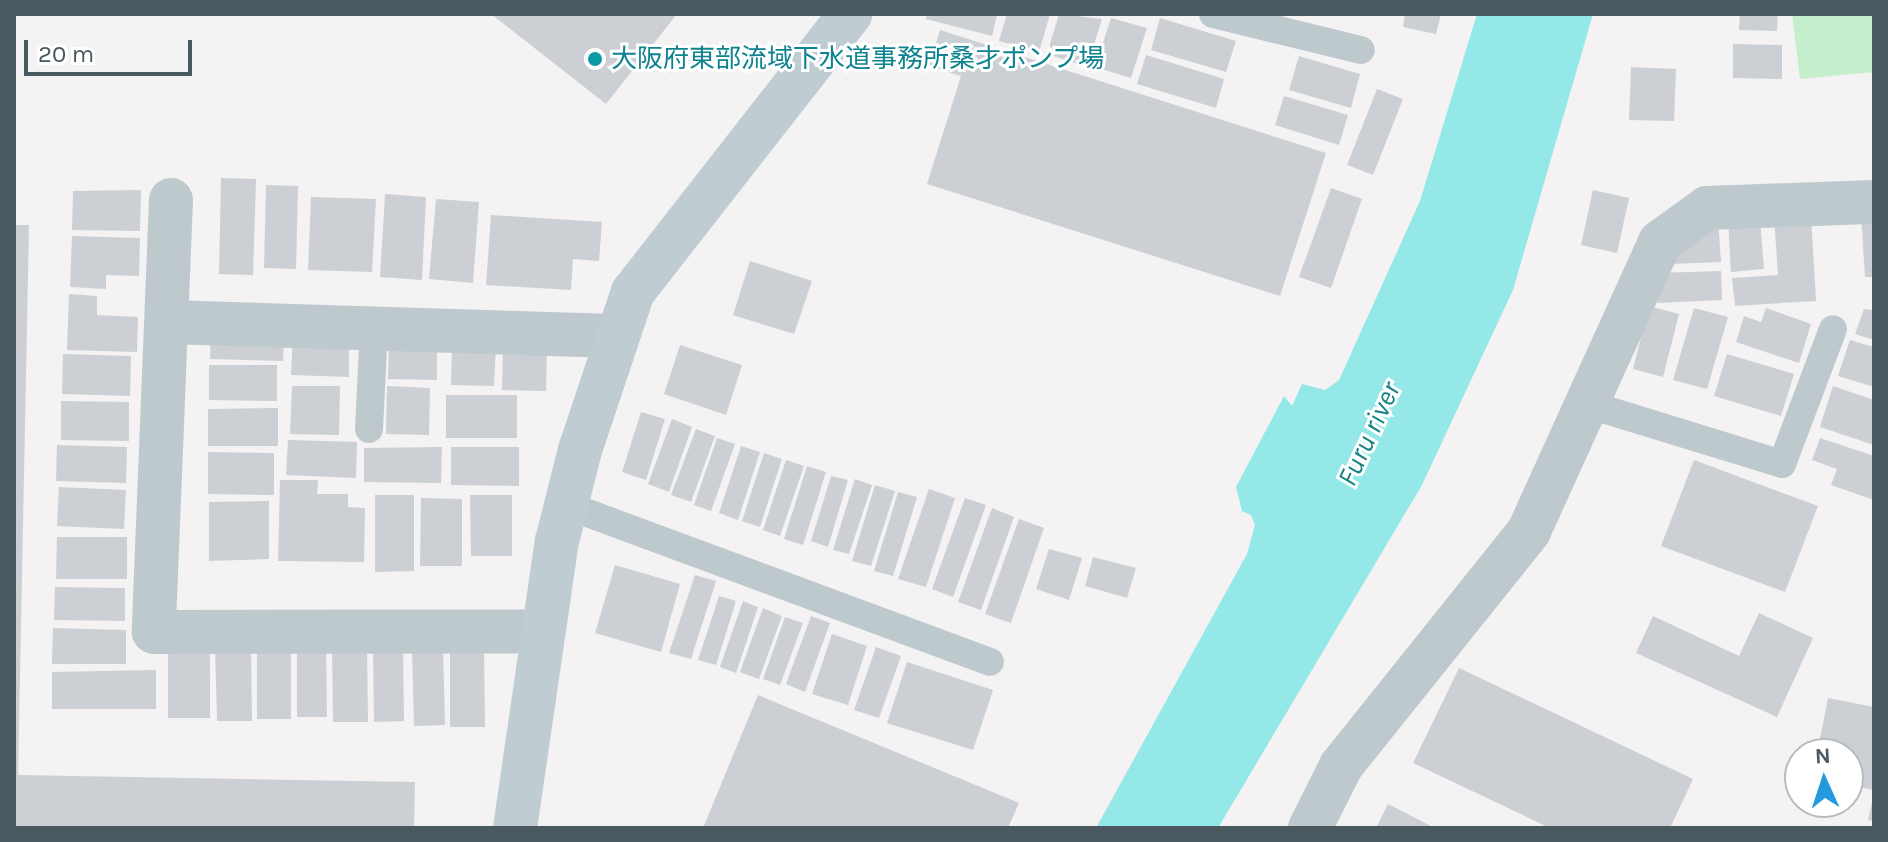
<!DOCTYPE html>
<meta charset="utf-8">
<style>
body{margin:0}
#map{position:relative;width:1888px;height:842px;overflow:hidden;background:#f4f2f2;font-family:Karla,"Noto Sans JP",sans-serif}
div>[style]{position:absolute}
.green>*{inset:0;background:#c4eecc}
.water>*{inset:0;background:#94e8e8}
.building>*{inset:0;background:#ccd0d4}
.lane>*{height:28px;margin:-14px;padding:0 14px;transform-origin:14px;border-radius:14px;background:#bec9cd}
.street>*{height:44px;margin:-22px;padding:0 22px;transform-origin:22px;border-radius:22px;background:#bec9cd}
.secondary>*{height:44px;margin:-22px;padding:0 22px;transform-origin:22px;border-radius:22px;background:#bfccd2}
.dots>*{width:22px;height:22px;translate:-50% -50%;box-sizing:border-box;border:4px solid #fff;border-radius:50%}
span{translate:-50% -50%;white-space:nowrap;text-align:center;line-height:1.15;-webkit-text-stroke:6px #fff;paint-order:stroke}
.culture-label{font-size:26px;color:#0d838f}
.left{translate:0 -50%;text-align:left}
.water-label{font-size:28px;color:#138282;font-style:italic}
.frame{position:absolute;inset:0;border:16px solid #4a595f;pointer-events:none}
.north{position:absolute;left:1784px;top:738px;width:80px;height:80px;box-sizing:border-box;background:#fff;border:2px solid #b7bdbf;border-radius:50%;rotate:357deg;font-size:22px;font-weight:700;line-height:32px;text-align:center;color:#4a595f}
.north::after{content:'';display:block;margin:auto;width:28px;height:36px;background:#249adc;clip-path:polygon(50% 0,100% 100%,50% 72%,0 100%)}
.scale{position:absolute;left:24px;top:40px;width:168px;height:36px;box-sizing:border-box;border:4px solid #4a595f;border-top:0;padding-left:10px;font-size:24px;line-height:28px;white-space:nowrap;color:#4a595f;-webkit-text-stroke:6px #fff;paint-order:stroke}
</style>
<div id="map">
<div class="green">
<i style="clip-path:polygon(1792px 14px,1874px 14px,1874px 72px,1800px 79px)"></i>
</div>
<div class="water">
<i style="clip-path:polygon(1477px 14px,1593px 14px,1513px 290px,1422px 485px,1218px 828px,1096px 828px,1247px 554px,1255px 525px,1251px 515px,1242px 511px,1236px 487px,1284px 396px,1292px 406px,1302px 384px,1325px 390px,1339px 380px,1420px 201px)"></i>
</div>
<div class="building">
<i style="clip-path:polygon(491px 14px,677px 14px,606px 104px)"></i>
<i style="clip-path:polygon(927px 14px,997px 14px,992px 36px,926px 19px)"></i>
<i style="clip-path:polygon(1007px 14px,1050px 14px,1039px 52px,999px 41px)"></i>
<i style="clip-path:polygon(1059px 14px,1102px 19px,1087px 67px,1047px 54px)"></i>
<i style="clip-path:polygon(1405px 14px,1441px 14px,1436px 34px,1403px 27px)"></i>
<i style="clip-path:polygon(1740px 14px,1778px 14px,1777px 31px,1739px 30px)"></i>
<i style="clip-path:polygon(1111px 18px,1147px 28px,1131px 78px,1095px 67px)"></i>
<i style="clip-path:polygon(1160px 18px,1236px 41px,1226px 72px,1151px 50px)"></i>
<i style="clip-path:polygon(940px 30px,1326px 153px,1280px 296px,927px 184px,961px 76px,929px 66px)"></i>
<i style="clip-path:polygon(1733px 44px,1782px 45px,1782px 79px,1733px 78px)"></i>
<i style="clip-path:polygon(1146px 55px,1224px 79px,1216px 108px,1137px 84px)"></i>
<i style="clip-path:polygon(1299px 56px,1360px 74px,1351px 108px,1289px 90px)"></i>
<i style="clip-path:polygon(1631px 67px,1676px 69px,1674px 121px,1629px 120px)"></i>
<i style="clip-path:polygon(1377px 89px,1403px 99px,1373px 175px,1347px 165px)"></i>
<i style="clip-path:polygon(1284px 96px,1348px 115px,1339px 145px,1275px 125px)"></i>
<i style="clip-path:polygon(221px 178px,256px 179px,253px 275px,219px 274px)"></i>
<i style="clip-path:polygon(266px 185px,298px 186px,296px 269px,264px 268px)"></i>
<i style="clip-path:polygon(1331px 188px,1362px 199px,1331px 288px,1299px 277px)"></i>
<i style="clip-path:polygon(141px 190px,140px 231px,72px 230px,73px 191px)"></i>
<i style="clip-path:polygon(1593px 190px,1629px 198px,1617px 253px,1581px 245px)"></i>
<i style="clip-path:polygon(385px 194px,426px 197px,422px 280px,380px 277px)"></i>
<i style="clip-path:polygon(311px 197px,376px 199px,372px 272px,308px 270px)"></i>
<i style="clip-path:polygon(436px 199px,479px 202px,473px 283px,429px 279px)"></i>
<i style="clip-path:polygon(491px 215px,602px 222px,599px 261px,573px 259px,571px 290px,486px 285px)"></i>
<i style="clip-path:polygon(1811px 215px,1816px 301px,1735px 306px,1732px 278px,1778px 275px,1774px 217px)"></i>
<i style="clip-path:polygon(1861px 215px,1874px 215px,1874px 277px,1865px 277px)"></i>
<i style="clip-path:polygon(1718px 218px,1721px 262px,1671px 264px,1670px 244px)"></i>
<i style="clip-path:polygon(1760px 219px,1764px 269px,1731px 272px,1728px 220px)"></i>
<i style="clip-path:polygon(14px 225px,29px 225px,18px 775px,415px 782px,414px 828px,14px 828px)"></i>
<i style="clip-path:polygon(72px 236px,140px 238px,139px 276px,106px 275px,106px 289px,70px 287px)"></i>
<i style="clip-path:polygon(750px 261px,812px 281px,794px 334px,733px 315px)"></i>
<i style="clip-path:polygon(1721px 271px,1722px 300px,1658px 303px,1656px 273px)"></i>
<i style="clip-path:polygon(69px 294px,97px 296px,97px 315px,138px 317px,137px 352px,67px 350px)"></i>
<i style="clip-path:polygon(1649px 306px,1679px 314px,1663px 377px,1633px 369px)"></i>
<i style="clip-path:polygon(1694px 308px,1728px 317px,1707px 389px,1673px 380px)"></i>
<i style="clip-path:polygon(1766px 308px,1811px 324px,1799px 363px,1736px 342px,1744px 316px,1761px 322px)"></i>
<i style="clip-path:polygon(1864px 309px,1874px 310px,1874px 340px,1855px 334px)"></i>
<i style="clip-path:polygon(211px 330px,284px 332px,283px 361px,210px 359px)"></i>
<i style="clip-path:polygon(293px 334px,349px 336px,349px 377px,291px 375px)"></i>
<i style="clip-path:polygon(1850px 340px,1874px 347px,1874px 387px,1838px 376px)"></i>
<i style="clip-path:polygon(389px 341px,437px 342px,437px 380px,388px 379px)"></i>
<i style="clip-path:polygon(680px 345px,742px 365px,726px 415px,664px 394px)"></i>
<i style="clip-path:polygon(452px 346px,496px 347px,494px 386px,451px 385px)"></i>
<i style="clip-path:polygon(503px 347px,547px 348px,546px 391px,502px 390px)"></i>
<i style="clip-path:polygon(63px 354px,131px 356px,130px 396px,62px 394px)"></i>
<i style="clip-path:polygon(1727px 354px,1794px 374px,1781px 416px,1714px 396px)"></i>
<i style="clip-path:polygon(209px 365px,277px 365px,277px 401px,209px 400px)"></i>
<i style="clip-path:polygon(292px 386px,340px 386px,339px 435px,290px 434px)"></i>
<i style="clip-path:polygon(387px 386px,430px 388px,429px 435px,386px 434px)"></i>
<i style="clip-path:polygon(1833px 386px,1874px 400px,1874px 445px,1820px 427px)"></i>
<i style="clip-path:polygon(446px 395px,517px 395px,517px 438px,446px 438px)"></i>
<i style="clip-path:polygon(61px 401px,129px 402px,129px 441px,61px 440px)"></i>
<i style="clip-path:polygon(278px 408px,278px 446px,208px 446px,208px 409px)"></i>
<i style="clip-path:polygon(641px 412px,665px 419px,646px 480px,622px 472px)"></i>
<i style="clip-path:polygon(672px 419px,692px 427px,669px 492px,648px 484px)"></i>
<i style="clip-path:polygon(696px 429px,715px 436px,691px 502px,671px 495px)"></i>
<i style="clip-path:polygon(717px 438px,735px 444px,711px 511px,694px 505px)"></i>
<i style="clip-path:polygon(1820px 438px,1874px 456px,1874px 500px,1831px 485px,1837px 469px,1812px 460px)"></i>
<i style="clip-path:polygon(288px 440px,357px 442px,356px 478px,286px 475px)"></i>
<i style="clip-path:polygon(57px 445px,127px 447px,126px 483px,56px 481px)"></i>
<i style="clip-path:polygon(741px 446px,760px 452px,738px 520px,719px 513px)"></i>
<i style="clip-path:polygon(442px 447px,441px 483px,364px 482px,364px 448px)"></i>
<i style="clip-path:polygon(451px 447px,519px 447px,519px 486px,451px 485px)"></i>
<i style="clip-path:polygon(208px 452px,274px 453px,274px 495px,208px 494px)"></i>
<i style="clip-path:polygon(764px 453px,782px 459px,760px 527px,742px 521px)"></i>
<i style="clip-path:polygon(786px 460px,804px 466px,780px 536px,763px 530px)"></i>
<i style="clip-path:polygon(1694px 460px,1818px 506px,1785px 592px,1661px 546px)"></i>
<i style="clip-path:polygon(807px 466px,826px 472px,803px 545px,784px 539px)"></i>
<i style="clip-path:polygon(831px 476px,848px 480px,828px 547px,811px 541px)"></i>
<i style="clip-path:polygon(855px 479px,872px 485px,849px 554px,833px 550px)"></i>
<i style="clip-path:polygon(280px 480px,318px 480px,317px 494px,348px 494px,348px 507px,365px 508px,364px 562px,278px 561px)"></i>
<i style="clip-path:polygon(875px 485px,895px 491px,871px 566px,852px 561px)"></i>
<i style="clip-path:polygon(59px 487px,126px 490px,124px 529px,57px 526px)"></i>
<i style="clip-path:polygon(929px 489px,955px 498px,926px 587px,898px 579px)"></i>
<i style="clip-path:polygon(898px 492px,917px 497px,893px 576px,874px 571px)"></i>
<i style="clip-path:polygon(375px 495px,414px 495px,414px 571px,375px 572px)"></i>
<i style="clip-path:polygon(470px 495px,512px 495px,512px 556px,471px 556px)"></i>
<i style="clip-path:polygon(421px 498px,462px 499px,462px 566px,420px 566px)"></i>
<i style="clip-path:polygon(965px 498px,986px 505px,953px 597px,932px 589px)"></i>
<i style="clip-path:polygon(269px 501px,269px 559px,209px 561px,209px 502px)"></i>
<i style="clip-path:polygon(992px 508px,1014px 517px,981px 610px,958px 602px)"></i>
<i style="clip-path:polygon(1019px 519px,1044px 528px,1011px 623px,985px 614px)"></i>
<i style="clip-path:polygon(57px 537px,127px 537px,127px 579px,56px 579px)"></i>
<i style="clip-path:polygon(1049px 549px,1082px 558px,1069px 600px,1036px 589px)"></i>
<i style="clip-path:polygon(1093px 557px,1136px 568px,1127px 598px,1085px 586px)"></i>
<i style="clip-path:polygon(615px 565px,680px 584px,661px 652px,595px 633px)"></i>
<i style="clip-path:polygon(695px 575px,716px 581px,691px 659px,669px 653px)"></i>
<i style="clip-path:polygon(55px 587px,125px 588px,125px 621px,54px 620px)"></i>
<i style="clip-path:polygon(719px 596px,736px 601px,716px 665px,698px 660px)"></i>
<i style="clip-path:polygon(743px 601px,758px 607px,736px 673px,720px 667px)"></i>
<i style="clip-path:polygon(763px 608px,782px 616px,759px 679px,740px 672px)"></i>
<i style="clip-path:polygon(1759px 613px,1813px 638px,1777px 717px,1636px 653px,1653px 616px,1739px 656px)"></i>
<i style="clip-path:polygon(811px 616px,830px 623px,805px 692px,786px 684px)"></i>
<i style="clip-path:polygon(785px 617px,803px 623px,780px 685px,763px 679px)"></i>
<i style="clip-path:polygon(53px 628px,126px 630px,126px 664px,52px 664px)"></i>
<i style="clip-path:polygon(832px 634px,867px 646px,848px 705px,812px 694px)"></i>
<i style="clip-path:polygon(168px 643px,210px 643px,210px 718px,168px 718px)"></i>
<i style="clip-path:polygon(251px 643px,252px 721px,217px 721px,215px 644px)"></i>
<i style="clip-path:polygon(326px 645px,327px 717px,297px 717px,297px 646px)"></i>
<i style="clip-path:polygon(332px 645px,367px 645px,368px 722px,333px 722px)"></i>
<i style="clip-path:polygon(257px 646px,291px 646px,291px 719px,257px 719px)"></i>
<i style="clip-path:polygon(403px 646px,404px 721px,374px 722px,373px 647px)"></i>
<i style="clip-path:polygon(876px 647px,901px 656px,879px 718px,854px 710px)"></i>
<i style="clip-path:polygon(412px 649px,443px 649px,445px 725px,414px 726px)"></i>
<i style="clip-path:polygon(450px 651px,484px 651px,485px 727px,450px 727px)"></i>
<i style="clip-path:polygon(907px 662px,993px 690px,973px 750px,887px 723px)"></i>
<i style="clip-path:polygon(1459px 668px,1693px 779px,1670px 828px,1550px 828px,1413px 763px)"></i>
<i style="clip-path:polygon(156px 670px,156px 709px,52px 709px,52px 672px)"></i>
<i style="clip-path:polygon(758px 695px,1019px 803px,1008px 828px,703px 828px)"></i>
<i style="clip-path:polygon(1828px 698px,1874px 707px,1874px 790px,1848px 785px,1848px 754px,1817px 754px)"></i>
<i style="clip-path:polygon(1874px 793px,1874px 821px,1868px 820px)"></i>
<i style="clip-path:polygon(1388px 804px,1435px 828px,1376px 828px)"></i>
</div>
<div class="lane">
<i style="left:1213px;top:14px;width:152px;rotate:13.7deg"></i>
<i style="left:1587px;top:404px;width:204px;rotate:17.1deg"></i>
<i style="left:1782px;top:464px;width:144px;rotate:-69.3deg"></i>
<i style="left:369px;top:429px;width:101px;rotate:-87.2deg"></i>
<i style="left:566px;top:505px;width:452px;rotate:20.3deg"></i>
</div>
<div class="street">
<i style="left:171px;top:200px;width:432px;rotate:92.3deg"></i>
<i style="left:154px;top:632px;width:389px;rotate:-0.1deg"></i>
<i style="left:167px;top:322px;width:448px;rotate:1.8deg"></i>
<i style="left:1310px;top:828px;width:69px;rotate:-63.4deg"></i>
<i style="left:1341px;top:766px;width:301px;rotate:-51.3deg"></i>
<i style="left:1529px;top:531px;width:317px;rotate:-65.6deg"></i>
<i style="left:1660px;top:242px;width:58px;rotate:-35.9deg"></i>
<i style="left:1707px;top:208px;width:167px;rotate:-2.1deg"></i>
</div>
<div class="secondary">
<i style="left:515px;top:828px;width:290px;rotate:-81.7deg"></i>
<i style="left:557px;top:541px;width:94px;rotate:-75.8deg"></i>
<i style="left:580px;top:450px;width:167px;rotate:-71.5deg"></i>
<i style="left:633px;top:292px;width:353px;rotate:-52deg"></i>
</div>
<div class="dots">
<i style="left:595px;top:59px;background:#0f9aa8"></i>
</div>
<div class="culture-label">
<span class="left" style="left:611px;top:59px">大阪府東部流域下水道事務所桑才ポンプ場</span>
</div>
<div class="water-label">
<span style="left:1369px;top:434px;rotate:-65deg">Furu river</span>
</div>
<div class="frame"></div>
<div class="north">N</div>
<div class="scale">20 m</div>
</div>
